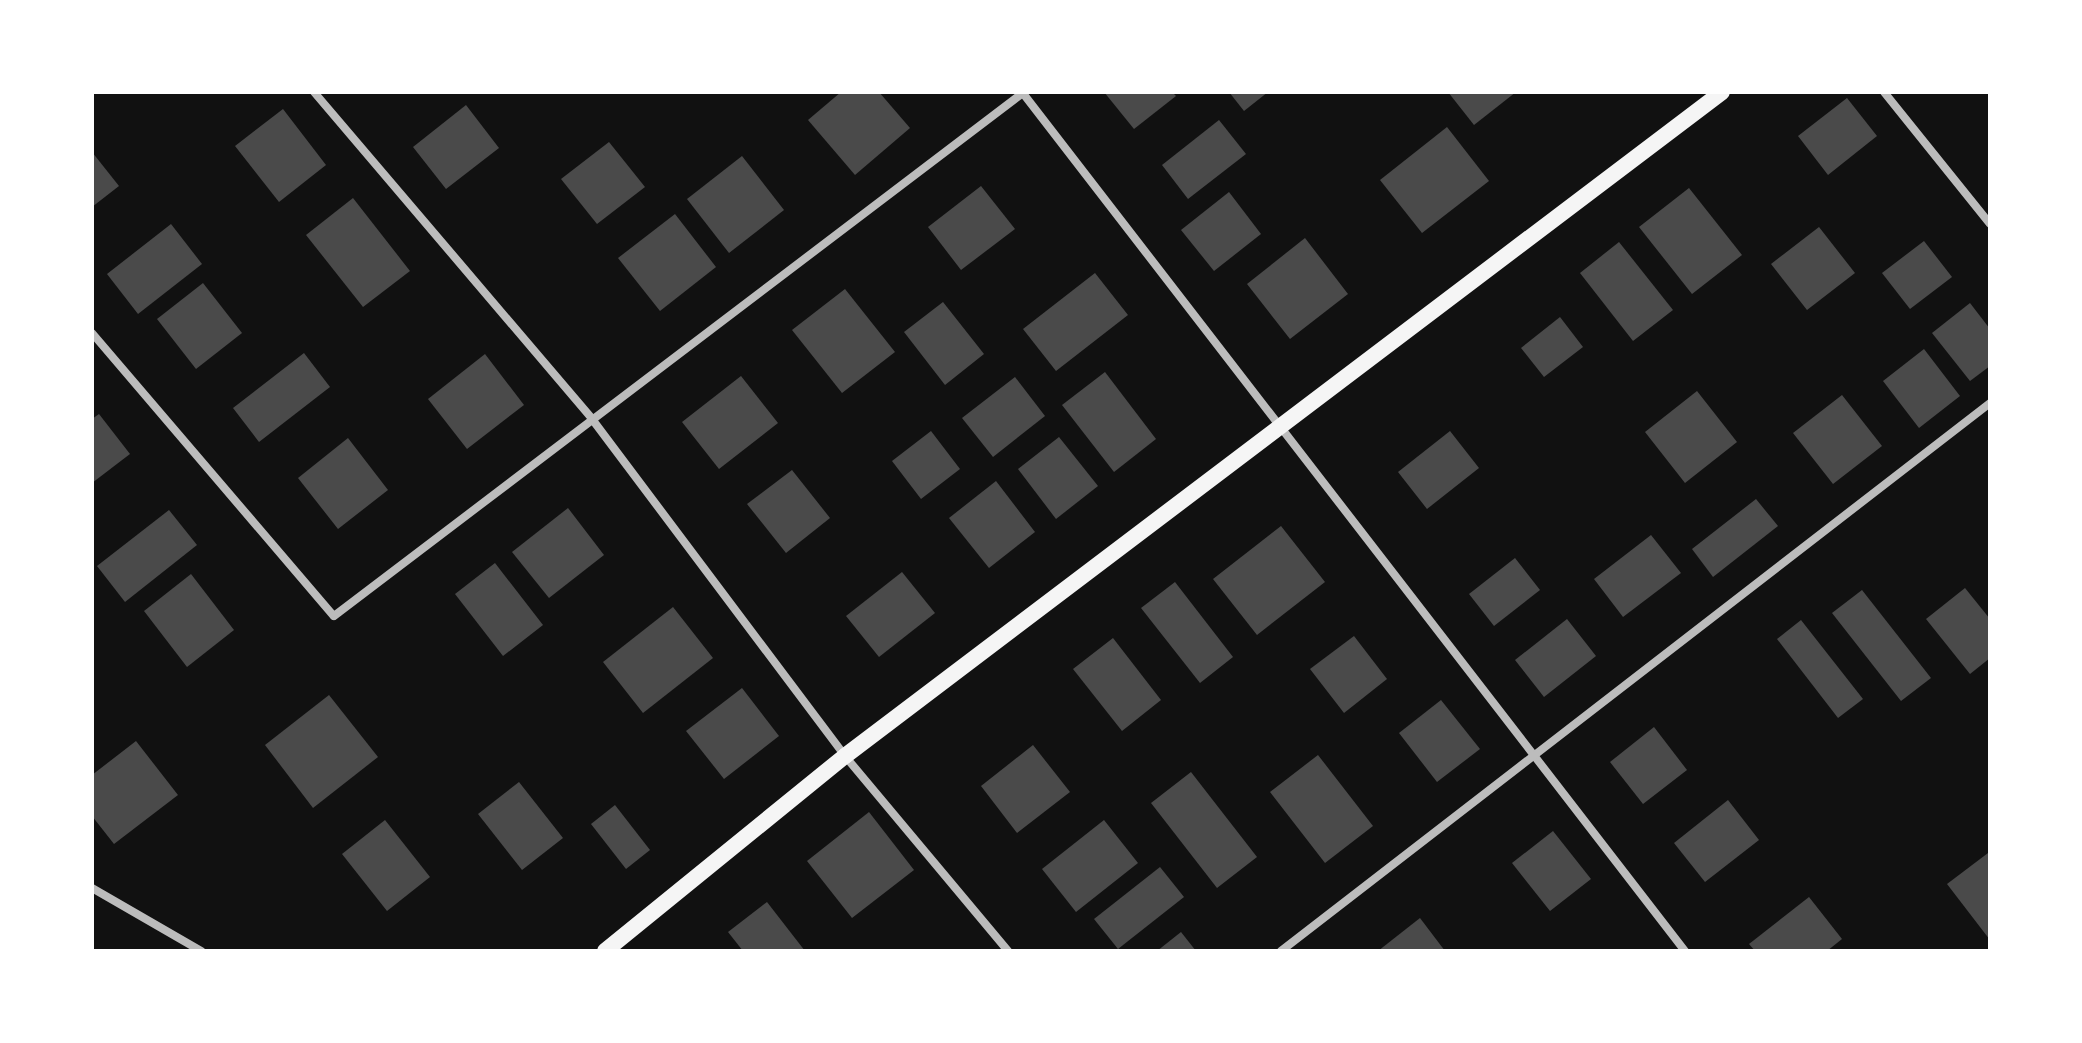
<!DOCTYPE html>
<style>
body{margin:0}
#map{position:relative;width:2082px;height:1043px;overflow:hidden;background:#111;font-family:"Libre Baskerville",serif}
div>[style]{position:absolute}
.building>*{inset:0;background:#4a4a4a}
.minor>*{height:8px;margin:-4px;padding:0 4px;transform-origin:4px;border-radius:4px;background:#bcbcbc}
.secondary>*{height:16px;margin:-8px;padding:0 8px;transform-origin:8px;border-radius:8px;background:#f5f5f5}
span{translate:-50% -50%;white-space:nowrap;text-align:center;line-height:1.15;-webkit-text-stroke:6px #fff;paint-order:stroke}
.frame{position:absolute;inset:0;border:94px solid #fff;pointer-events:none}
</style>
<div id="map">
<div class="building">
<i style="clip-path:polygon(841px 92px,879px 92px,910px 128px,855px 175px,808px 120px)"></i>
<i style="clip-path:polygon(1104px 92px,1172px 92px,1176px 96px,1134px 129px)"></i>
<i style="clip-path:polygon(1229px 92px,1268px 92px,1244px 111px)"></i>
<i style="clip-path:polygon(1448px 92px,1516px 92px,1474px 125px)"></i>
<i style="clip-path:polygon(1847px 98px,1877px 136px,1828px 175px,1798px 136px)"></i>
<i style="clip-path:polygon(466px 105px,499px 148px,446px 189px,413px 147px)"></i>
<i style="clip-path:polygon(283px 109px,326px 165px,279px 202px,235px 146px)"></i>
<i style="clip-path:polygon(1219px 120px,1246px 154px,1188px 199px,1162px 165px)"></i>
<i style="clip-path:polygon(1447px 127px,1489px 181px,1422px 233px,1380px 180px)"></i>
<i style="clip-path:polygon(609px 142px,645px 187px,597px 224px,561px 179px)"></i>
<i style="clip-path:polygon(92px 152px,119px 186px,92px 207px)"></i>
<i style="clip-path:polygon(742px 156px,784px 210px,729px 253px,687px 199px)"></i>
<i style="clip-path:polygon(981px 186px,1015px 229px,961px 270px,928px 227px)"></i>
<i style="clip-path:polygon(1689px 188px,1742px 255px,1692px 294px,1639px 227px)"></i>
<i style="clip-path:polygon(1229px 192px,1261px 234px,1214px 271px,1181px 230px)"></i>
<i style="clip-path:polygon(353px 198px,410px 271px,363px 307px,306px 235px)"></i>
<i style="clip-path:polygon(675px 214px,716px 267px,660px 311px,618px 258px)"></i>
<i style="clip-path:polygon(171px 224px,202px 264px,138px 314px,107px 274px)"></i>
<i style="clip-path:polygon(1819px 227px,1855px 273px,1807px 310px,1771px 264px)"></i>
<i style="clip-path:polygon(1305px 238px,1348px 294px,1290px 339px,1247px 284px)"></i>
<i style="clip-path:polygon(1924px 241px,1952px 277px,1910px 309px,1882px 273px)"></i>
<i style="clip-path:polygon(1619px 242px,1673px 310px,1633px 341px,1580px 273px)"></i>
<i style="clip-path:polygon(1095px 273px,1128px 315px,1056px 371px,1023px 329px)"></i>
<i style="clip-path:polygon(203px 283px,242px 333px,196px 369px,157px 319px)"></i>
<i style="clip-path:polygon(845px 289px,895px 352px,842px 393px,792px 330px)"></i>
<i style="clip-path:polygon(943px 302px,984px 354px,945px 385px,904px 332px)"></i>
<i style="clip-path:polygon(1970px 303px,1990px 329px,1990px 366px,1970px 381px,1932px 333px)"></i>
<i style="clip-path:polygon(1560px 317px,1583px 347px,1544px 377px,1521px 348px)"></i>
<i style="clip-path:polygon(1924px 349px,1960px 396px,1919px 428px,1883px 381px)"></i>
<i style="clip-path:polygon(304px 353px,330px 387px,259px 442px,233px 408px)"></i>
<i style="clip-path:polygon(485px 354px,524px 405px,467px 449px,428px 399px)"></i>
<i style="clip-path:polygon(1105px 372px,1156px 439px,1114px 472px,1062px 405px)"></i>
<i style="clip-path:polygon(741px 376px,778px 423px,719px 469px,682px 422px)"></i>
<i style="clip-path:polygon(1015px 377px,1045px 416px,993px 457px,962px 418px)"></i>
<i style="clip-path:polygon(1697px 391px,1737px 442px,1685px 483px,1645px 432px)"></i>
<i style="clip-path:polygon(1842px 395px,1882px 446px,1833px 484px,1793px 433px)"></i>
<i style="clip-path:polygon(99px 414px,130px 454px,92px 483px,92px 419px)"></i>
<i style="clip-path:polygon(931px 431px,960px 469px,921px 499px,892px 461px)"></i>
<i style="clip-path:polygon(1450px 431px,1479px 468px,1427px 509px,1398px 472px)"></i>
<i style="clip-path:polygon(1059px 437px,1098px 486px,1056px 519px,1018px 469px)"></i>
<i style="clip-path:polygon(348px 438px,388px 490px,338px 529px,298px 478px)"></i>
<i style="clip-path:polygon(792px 470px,830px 518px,786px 553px,747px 504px)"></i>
<i style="clip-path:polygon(996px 481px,1035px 532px,989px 568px,949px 518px)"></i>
<i style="clip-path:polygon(1756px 499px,1778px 526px,1713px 577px,1692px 549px)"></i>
<i style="clip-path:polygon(568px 508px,604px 555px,549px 598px,512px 552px)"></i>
<i style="clip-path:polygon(169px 510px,197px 545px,125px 602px,97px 566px)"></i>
<i style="clip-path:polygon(1281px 526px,1325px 582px,1257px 635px,1213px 579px)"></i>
<i style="clip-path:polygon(1651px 535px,1681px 573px,1623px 617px,1594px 579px)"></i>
<i style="clip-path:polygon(1515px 558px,1540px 590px,1494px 626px,1469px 594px)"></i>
<i style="clip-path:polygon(495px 563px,543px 625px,503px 656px,455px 594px)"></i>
<i style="clip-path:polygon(902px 572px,935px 613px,879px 657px,846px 616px)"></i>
<i style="clip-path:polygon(191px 574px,234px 630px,187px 667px,144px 611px)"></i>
<i style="clip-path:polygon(1175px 582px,1233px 657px,1200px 683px,1141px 608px)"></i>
<i style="clip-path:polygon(1965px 588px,1990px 619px,1990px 658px,1970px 674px,1926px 619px)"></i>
<i style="clip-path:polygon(1862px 590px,1931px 678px,1901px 701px,1832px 613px)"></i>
<i style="clip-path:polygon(673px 607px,713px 658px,643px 713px,603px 662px)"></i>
<i style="clip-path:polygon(1567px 619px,1596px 656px,1544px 697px,1515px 660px)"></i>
<i style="clip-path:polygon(1801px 620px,1863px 699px,1838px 718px,1777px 639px)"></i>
<i style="clip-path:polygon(1354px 636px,1387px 679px,1344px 713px,1310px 669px)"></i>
<i style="clip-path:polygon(1113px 638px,1161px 700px,1122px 731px,1073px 669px)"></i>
<i style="clip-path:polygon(742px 688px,779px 736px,724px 779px,686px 731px)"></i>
<i style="clip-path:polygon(329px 695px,378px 757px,313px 808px,265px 745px)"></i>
<i style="clip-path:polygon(1441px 700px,1480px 749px,1437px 782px,1399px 733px)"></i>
<i style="clip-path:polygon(1654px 727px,1687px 770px,1643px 804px,1610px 762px)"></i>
<i style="clip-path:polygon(136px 741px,178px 795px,114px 844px,92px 816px,92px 775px)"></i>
<i style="clip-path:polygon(1033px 745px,1070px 792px,1017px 833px,981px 786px)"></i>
<i style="clip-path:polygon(1318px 755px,1373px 826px,1325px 863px,1270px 792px)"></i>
<i style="clip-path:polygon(1191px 772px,1257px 857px,1217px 888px,1151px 803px)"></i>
<i style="clip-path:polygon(519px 782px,563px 838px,522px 870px,478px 814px)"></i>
<i style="clip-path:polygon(1728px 800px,1759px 840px,1705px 882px,1674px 843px)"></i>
<i style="clip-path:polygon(615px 805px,650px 850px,626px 869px,591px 824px)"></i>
<i style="clip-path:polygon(869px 812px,914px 870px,852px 918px,807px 861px)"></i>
<i style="clip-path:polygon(385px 820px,430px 877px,387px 911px,342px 854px)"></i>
<i style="clip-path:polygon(1104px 820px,1138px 863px,1076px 912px,1042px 869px)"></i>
<i style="clip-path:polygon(1553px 831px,1591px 879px,1550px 911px,1512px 863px)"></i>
<i style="clip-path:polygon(1988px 853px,1990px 856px,1990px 940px,1947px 884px)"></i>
<i style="clip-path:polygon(1160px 867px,1184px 897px,1118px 949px,1094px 919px)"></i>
<i style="clip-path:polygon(1809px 897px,1842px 939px,1827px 951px,1755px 951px,1749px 944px)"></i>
<i style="clip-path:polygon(767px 902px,805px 951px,743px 951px,728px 932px)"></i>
<i style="clip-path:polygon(1420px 918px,1445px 951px,1378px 951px)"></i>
<i style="clip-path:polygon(1181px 932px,1196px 951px,1157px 951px)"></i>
</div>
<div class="minor">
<i style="left:314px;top:92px;width:429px;rotate:49.6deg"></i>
<i style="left:592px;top:419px;width:421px;rotate:53.1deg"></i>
<i style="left:845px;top:756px;width:254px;rotate:50.1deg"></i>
<i style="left:1022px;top:92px;width:1085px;rotate:52.34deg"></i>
<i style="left:1884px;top:92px;width:169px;rotate:51.2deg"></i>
<i style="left:92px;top:333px;width:372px;rotate:49.5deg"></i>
<i style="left:334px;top:616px;width:866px;rotate:-37.21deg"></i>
<i style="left:92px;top:888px;width:126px;rotate:30deg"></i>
<i style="left:1281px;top:951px;width:896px;rotate:-37.7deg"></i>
</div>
<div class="secondary">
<i style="left:605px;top:951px;width:309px;rotate:-39.1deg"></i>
<i style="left:845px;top:756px;width:1100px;rotate:-37.13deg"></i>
</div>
<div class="frame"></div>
</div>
